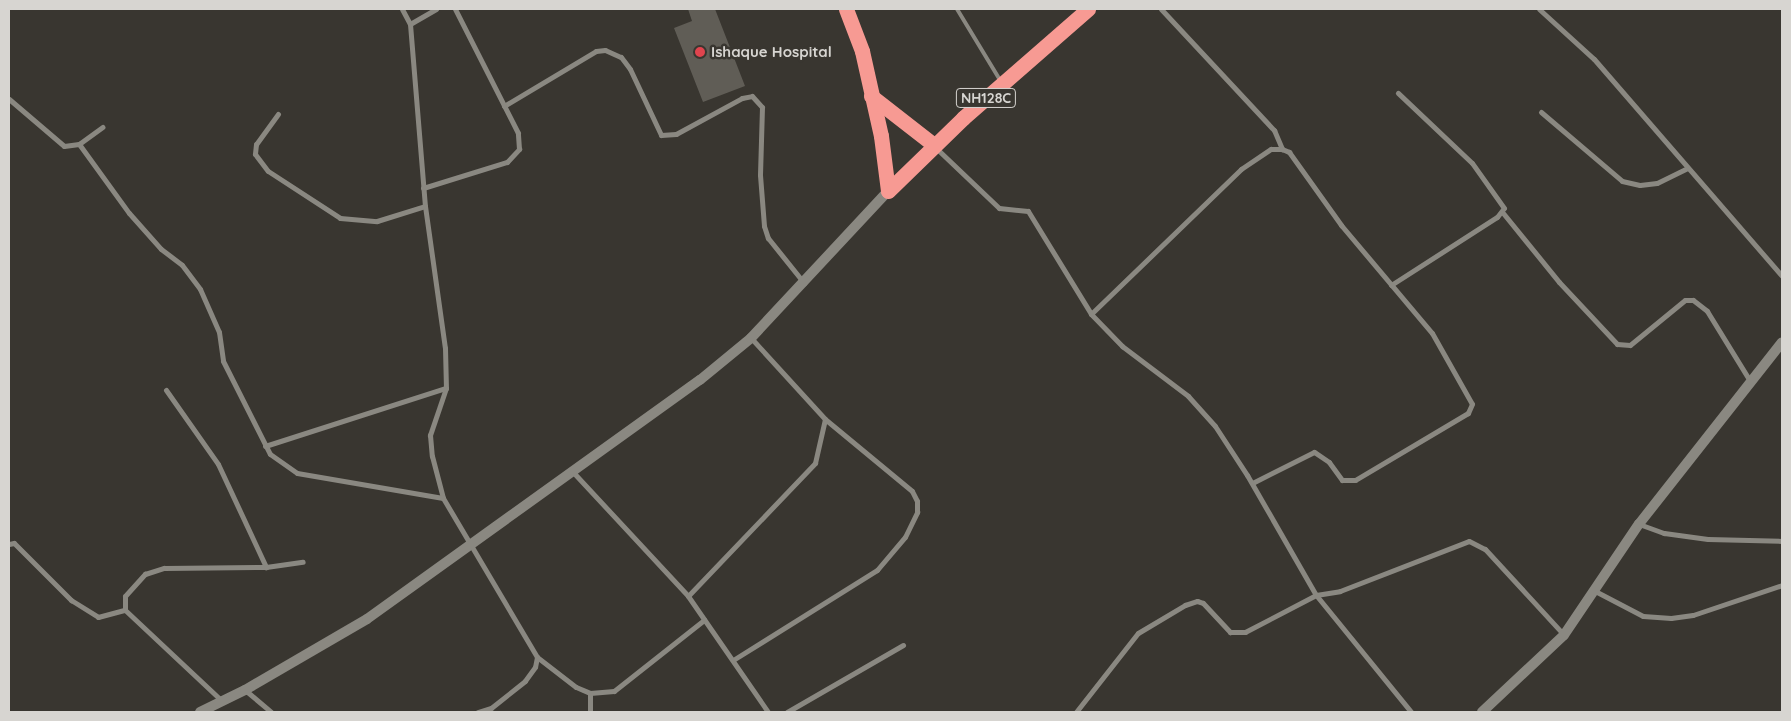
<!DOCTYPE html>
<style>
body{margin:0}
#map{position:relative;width:1791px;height:721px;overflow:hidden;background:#393630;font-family:Quicksand,sans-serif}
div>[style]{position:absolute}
.building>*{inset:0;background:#605d56}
.lane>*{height:4px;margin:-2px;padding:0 2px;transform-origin:2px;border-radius:2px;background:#8a8881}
.street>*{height:5px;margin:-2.5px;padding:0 2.5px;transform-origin:2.5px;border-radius:2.5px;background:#8a8881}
.secondary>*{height:10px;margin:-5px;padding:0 5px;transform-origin:5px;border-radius:5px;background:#8a8881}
.highway>*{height:15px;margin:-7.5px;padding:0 7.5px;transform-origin:7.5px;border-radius:7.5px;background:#f79a93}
.dots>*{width:14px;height:14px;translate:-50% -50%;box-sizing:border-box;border:2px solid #393630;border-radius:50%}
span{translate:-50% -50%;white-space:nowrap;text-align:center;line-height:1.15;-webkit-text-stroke:5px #393630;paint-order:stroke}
.shield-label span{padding:1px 4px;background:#393630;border:1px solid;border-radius:4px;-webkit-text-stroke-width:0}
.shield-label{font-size:14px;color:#d7d5d1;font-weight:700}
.poi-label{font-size:15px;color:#d7d5d1;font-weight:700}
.left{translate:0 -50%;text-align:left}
.frame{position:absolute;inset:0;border:10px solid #d7d5d1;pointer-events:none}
</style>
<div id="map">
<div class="building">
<i style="clip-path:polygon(688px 9px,715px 9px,745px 86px,703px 102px,674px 28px,692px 21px)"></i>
</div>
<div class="lane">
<i style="left:957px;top:9px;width:83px;rotate:58.8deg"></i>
</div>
<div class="street">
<i style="left:402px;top:9px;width:17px;rotate:62deg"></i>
<i style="left:410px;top:24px;width:183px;rotate:85.3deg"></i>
<i style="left:425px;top:206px;width:143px;rotate:82deg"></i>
<i style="left:445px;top:348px;width:40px;rotate:88.6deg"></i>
<i style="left:446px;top:388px;width:50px;rotate:108.8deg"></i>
<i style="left:430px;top:435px;width:21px;rotate:85deg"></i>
<i style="left:432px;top:456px;width:43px;rotate:75.3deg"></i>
<i style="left:443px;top:498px;width:185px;rotate:59.4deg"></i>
<i style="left:537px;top:657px;width:10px;rotate:101deg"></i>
<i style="left:535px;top:667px;width:17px;rotate:126deg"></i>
<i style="left:525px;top:681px;width:43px;rotate:141.5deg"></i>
<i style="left:491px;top:708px;width:14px;rotate:163deg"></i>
<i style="left:1161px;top:9px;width:166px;rotate:47deg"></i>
<i style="left:1274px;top:130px;width:21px;rotate:67deg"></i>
<i style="left:1539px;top:9px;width:74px;rotate:42.3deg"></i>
<i style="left:1594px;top:59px;width:287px;rotate:49.1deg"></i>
<i style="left:410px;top:24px;width:30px;rotate:-30deg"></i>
<i style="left:9px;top:99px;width:72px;rotate:40.5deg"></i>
<i style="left:64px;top:146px;width:15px;rotate:-8deg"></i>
<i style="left:79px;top:144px;width:29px;rotate:-36deg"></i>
<i style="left:504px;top:106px;width:107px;rotate:-30.9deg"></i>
<i style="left:596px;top:51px;width:9px;rotate:-6deg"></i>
<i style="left:605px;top:50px;width:17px;rotate:24deg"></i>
<i style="left:621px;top:57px;width:15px;rotate:53deg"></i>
<i style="left:630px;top:69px;width:73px;rotate:64.8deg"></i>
<i style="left:661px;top:135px;width:15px;rotate:-4deg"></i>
<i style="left:676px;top:134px;width:75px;rotate:-28.6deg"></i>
<i style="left:742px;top:98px;width:10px;rotate:-11deg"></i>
<i style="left:752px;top:96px;width:15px;rotate:48deg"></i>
<i style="left:762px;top:107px;width:68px;rotate:91.7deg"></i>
<i style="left:760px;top:175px;width:51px;rotate:85.5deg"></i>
<i style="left:764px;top:226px;width:13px;rotate:72deg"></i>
<i style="left:768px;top:238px;width:58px;rotate:51.3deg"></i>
<i style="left:1541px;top:112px;width:106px;rotate:40.4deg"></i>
<i style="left:1622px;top:181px;width:18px;rotate:13deg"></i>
<i style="left:1640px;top:185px;width:17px;rotate:-7deg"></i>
<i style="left:1657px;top:183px;width:34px;rotate:-26deg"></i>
<i style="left:278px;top:114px;width:37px;rotate:126deg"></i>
<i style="left:256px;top:144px;width:10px;rotate:96deg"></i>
<i style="left:255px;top:154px;width:21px;rotate:53deg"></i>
<i style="left:268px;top:171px;width:86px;rotate:33.1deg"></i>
<i style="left:340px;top:218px;width:37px;rotate:5deg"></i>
<i style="left:377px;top:221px;width:50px;rotate:-17.4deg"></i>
<i style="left:79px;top:144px;width:85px;rotate:54.1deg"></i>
<i style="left:129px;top:213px;width:48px;rotate:48.4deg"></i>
<i style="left:161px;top:249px;width:26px;rotate:37deg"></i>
<i style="left:182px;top:265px;width:30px;rotate:53deg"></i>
<i style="left:200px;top:289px;width:47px;rotate:66.2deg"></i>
<i style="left:219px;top:332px;width:29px;rotate:82deg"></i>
<i style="left:223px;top:361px;width:104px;rotate:63.2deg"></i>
<i style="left:270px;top:454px;width:33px;rotate:35deg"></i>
<i style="left:297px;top:473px;width:148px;rotate:9.7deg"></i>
<i style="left:936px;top:148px;width:87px;rotate:43.6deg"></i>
<i style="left:999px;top:208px;width:29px;rotate:6deg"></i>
<i style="left:1028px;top:211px;width:121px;rotate:58.5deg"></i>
<i style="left:1091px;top:314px;width:45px;rotate:45.9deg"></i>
<i style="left:1122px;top:346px;width:83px;rotate:37.1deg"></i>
<i style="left:1188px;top:396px;width:40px;rotate:48deg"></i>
<i style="left:1215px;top:426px;width:59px;rotate:56.9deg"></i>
<i style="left:1247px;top:475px;width:138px;rotate:60.1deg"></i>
<i style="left:1316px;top:595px;width:151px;rotate:50.9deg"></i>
<i style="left:423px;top:188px;width:88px;rotate:-17.2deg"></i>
<i style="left:507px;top:162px;width:18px;rotate:-47deg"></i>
<i style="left:519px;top:149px;width:16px;rotate:-94deg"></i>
<i style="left:518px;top:133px;width:139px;rotate:-116.9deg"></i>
<i style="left:1503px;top:213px;width:89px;rotate:50.9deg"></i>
<i style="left:1559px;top:282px;width:85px;rotate:46.9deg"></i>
<i style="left:1617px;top:344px;width:13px;rotate:4deg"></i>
<i style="left:1630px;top:345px;width:71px;rotate:-39.3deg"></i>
<i style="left:1685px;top:300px;width:8px"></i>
<i style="left:1693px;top:300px;width:18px;rotate:38deg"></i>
<i style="left:1707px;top:311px;width:82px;rotate:58.4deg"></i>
<i style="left:1391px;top:285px;width:126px;rotate:-32.7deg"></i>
<i style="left:1497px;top:217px;width:11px;rotate:-52deg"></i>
<i style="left:1504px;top:208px;width:55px;rotate:-125.4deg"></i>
<i style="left:1472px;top:163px;width:102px;rotate:-136.6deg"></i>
<i style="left:1091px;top:314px;width:209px;rotate:-44deg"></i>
<i style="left:1241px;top:169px;width:36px;rotate:-34deg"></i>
<i style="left:1271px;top:149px;width:11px"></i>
<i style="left:1282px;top:149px;width:8px;rotate:23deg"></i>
<i style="left:1289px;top:152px;width:90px;rotate:54.5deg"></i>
<i style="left:1341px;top:225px;width:141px;rotate:49.9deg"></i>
<i style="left:1432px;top:333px;width:81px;rotate:60.6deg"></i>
<i style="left:1472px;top:404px;width:10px;rotate:114deg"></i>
<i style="left:1468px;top:413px;width:131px;rotate:149.3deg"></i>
<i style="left:1355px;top:480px;width:13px;rotate:180deg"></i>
<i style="left:1342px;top:480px;width:22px;rotate:-126deg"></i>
<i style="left:1329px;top:462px;width:18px;rotate:-146deg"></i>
<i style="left:1314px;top:452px;width:69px;rotate:153.4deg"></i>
<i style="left:166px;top:390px;width:90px;rotate:54.9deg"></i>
<i style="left:218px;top:464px;width:114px;rotate:65deg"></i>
<i style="left:265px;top:446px;width:190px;rotate:-17.8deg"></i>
<i style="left:572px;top:471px;width:171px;rotate:47.1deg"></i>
<i style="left:688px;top:596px;width:141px;rotate:55.4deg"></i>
<i style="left:1639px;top:524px;width:27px;rotate:20deg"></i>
<i style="left:1664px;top:533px;width:44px;rotate:7.8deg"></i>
<i style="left:1708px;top:539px;width:74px;rotate:1.5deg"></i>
<i style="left:9px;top:544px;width:5px;rotate:-11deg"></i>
<i style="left:14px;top:543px;width:81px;rotate:45deg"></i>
<i style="left:71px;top:600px;width:32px;rotate:32deg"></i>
<i style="left:98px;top:617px;width:28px;rotate:-15deg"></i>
<i style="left:1595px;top:591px;width:54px;rotate:27.5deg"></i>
<i style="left:1643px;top:616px;width:28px;rotate:4deg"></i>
<i style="left:1671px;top:618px;width:22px;rotate:-8deg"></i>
<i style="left:1693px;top:615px;width:94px;rotate:-18.6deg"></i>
<i style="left:688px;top:596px;width:184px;rotate:-46.3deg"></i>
<i style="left:815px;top:463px;width:45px;rotate:-77.2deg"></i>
<i style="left:537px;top:657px;width:49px;rotate:37.6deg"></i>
<i style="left:576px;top:687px;width:15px;rotate:23deg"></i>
<i style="left:590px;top:693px;width:24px;rotate:-5deg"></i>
<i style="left:614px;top:691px;width:115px;rotate:-38.3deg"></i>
<i style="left:733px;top:660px;width:170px;rotate:-32deg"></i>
<i style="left:877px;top:570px;width:43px;rotate:-49.7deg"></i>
<i style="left:905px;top:537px;width:28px;rotate:-64deg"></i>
<i style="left:917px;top:512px;width:11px;rotate:-90deg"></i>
<i style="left:917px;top:501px;width:11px;rotate:-117deg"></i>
<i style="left:912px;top:491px;width:113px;rotate:-140.4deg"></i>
<i style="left:825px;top:419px;width:110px;rotate:-132.4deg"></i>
<i style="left:245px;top:690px;width:34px;rotate:40deg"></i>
<i style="left:590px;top:693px;width:19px;rotate:90deg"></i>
<i style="left:222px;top:701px;width:133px;rotate:-136.8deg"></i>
<i style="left:125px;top:610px;width:14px;rotate:-90deg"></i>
<i style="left:125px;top:596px;width:30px;rotate:-48deg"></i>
<i style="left:145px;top:574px;width:20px;rotate:-18deg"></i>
<i style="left:164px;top:568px;width:102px;rotate:-0.6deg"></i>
<i style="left:266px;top:567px;width:37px;rotate:-8deg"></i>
<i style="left:787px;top:712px;width:134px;rotate:-30deg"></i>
<i style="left:1076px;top:712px;width:100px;rotate:-51.9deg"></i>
<i style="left:1138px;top:633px;width:55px;rotate:-30.8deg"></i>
<i style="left:1185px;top:605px;width:13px;rotate:-18deg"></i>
<i style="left:1197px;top:601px;width:6px;rotate:18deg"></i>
<i style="left:1203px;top:603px;width:40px;rotate:47deg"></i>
<i style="left:1230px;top:632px;width:15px"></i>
<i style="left:1245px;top:632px;width:80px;rotate:-27.5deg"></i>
<i style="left:1316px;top:595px;width:24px;rotate:-9deg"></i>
<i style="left:1340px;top:591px;width:138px;rotate:-21.2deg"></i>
<i style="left:1469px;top:541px;width:18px;rotate:27deg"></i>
<i style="left:1485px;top:549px;width:117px;rotate:47.4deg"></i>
</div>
<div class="secondary">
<i style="left:200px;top:712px;width:50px;rotate:-26.1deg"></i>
<i style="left:245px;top:690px;width:141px;rotate:-30.2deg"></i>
<i style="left:367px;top:619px;width:410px;rotate:-35.7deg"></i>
<i style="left:700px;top:380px;width:66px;rotate:-39.5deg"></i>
<i style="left:751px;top:338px;width:201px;rotate:-47deg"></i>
<i style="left:1482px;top:712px;width:112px;rotate:-43.2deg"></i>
<i style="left:1564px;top:635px;width:134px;rotate:-56deg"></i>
<i style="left:1639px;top:524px;width:231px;rotate:-51.8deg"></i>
</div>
<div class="highway">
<i style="left:846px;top:9px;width:45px;rotate:69.1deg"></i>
<i style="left:862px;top:51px;width:87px;rotate:77.4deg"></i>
<i style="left:881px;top:136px;width:55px;rotate:82.7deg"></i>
<i style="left:871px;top:96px;width:80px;rotate:37.9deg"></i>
<i style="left:888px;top:191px;width:105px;rotate:-44.2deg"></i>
<i style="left:963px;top:118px;width:166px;rotate:-41.1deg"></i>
</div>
<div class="dots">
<i style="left:700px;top:52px;background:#e0444e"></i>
</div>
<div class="shield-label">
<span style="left:986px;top:98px">NH128C</span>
</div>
<div class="poi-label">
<span class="left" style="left:711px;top:52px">Ishaque Hospital</span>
</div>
<div class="frame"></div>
</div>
